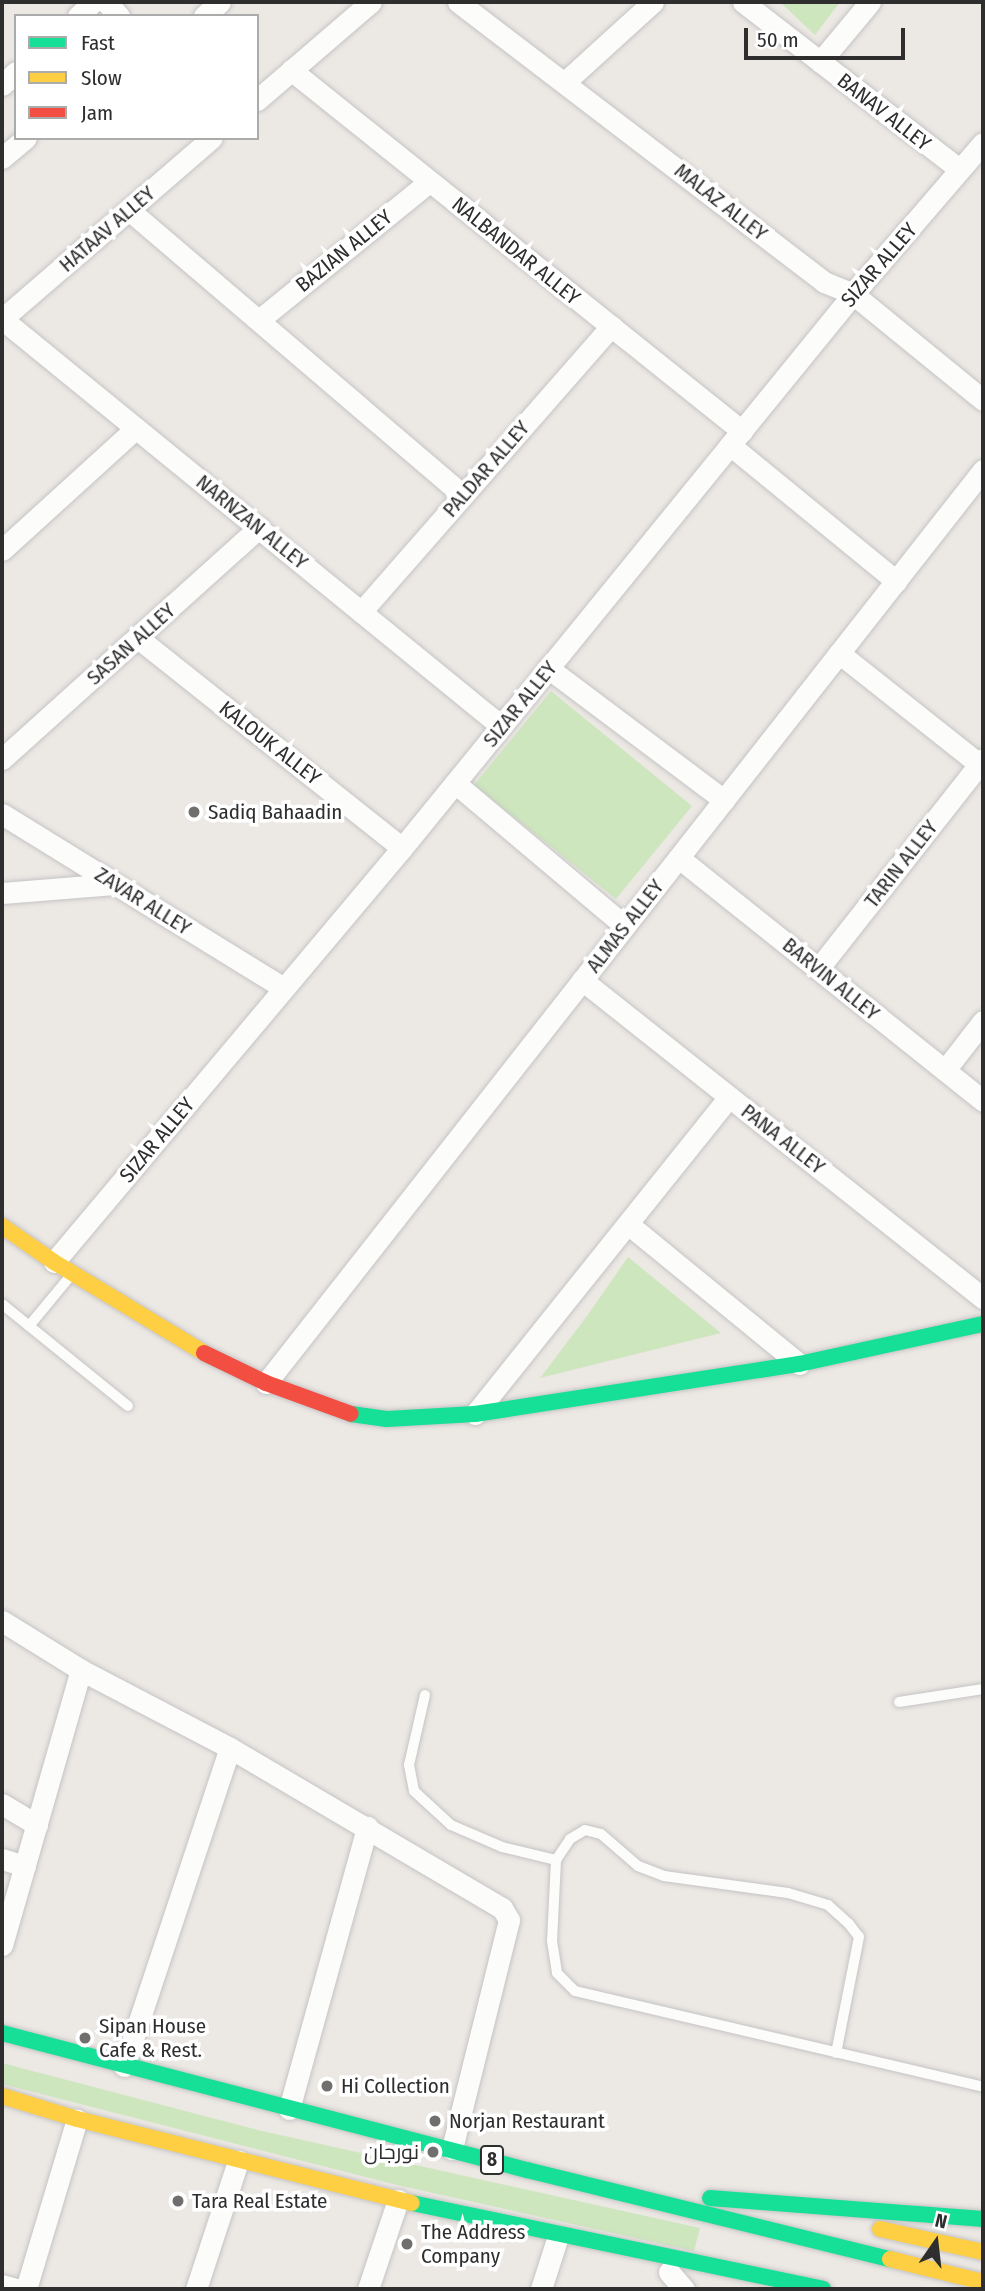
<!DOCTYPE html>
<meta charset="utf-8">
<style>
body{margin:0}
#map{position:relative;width:985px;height:2291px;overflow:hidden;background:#ece8e4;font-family:"Fira Sans Condensed",Cairo,sans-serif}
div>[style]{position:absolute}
.green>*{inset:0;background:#cee6be}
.roads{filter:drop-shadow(0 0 2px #c5c4c5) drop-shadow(0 0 2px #c5c4c5)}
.lane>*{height:10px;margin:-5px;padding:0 5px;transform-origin:5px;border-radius:5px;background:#fcfcfb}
.street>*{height:21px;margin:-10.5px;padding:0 10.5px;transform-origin:10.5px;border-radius:10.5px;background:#fcfcfb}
.fast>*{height:16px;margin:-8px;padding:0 8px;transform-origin:8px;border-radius:8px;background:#16e098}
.slow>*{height:16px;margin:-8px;padding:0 8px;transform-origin:8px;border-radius:8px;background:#ffcf43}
.jam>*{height:16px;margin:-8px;padding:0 8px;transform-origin:8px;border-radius:8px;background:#f24e42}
.dots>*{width:19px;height:19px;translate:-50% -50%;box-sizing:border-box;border:4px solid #fff;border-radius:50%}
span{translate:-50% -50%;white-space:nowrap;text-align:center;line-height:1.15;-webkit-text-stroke:7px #fff;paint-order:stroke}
.shield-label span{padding:2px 5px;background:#fff;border:2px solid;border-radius:5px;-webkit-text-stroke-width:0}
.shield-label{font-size:19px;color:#2e2e2e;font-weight:700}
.street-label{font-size:21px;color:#2e2e2e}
.poi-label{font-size:21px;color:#2e2e2e}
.left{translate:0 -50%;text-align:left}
.right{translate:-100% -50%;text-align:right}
.frame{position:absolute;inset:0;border:4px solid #2e2e2e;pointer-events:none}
.legend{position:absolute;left:14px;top:14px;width:245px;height:126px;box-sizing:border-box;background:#fff;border:2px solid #ababab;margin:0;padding:9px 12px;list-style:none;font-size:21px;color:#2e2e2e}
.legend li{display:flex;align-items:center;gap:14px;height:35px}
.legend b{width:35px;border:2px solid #ababab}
.north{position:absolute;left:901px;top:2207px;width:70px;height:70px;-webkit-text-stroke:5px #fff;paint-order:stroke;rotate:14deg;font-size:19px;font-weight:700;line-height:28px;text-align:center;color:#2e2e2e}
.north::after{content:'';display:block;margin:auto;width:24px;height:32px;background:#2e2e2e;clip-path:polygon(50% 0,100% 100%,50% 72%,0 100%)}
.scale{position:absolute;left:744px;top:28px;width:161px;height:32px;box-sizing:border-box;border:4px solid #2e2e2e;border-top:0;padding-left:9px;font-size:21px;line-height:24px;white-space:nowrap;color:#2e2e2e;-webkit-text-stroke:5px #fff;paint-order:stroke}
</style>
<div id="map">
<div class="green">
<i style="clip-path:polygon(780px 2px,840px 2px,815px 35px)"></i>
<i style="clip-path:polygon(551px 691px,692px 806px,616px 899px,474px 785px)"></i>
<i style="clip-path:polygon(628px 1257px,721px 1333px,540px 1378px,587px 1316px)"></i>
<i style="clip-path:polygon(2px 2063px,262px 2131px,700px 2228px,694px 2251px,397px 2185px,2px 2084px)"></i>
</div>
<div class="roads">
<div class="lane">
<i style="left:2px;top:1304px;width:162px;rotate:39deg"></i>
<i style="left:29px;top:1326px;width:67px;rotate:-50.4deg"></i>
<i style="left:425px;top:1695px;width:72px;rotate:102.9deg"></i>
<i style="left:409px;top:1765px;width:26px;rotate:79deg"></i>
<i style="left:414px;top:1791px;width:50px;rotate:42.6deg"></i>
<i style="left:451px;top:1825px;width:56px;rotate:23.3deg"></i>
<i style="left:502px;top:1847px;width:56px;rotate:13.5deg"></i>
<i style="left:556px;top:1860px;width:81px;rotate:92.8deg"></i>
<i style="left:552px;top:1941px;width:32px;rotate:81deg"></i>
<i style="left:557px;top:1973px;width:25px;rotate:45deg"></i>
<i style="left:575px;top:1991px;width:419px;rotate:13.2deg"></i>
<i style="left:899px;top:1702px;width:85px;rotate:-8.8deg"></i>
<i style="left:556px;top:1860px;width:25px;rotate:-56deg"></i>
<i style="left:570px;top:1839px;width:17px;rotate:-31deg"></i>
<i style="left:585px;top:1830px;width:16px;rotate:14deg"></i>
<i style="left:601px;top:1834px;width:49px;rotate:40.9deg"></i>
<i style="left:638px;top:1866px;width:28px;rotate:21deg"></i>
<i style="left:664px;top:1876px;width:125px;rotate:7.8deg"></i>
<i style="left:788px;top:1893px;width:42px;rotate:16.7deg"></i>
<i style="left:828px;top:1905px;width:28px;rotate:42deg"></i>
<i style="left:849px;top:1924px;width:16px;rotate:52deg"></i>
<i style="left:859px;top:1937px;width:118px;rotate:101.2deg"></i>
</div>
<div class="street">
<i style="left:106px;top:2px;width:19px;rotate:47deg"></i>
<i style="left:458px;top:2px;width:461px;rotate:37.4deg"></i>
<i style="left:824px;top:282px;width:31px;rotate:22deg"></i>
<i style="left:853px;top:294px;width:168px;rotate:39.2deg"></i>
<i style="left:743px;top:2px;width:274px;rotate:37.7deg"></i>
<i style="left:78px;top:16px;width:21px;rotate:-43deg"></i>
<i style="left:204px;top:16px;width:21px;rotate:-41deg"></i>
<i style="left:820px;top:62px;width:78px;rotate:-50.2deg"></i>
<i style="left:291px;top:70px;width:578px;rotate:38.68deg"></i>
<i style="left:565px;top:82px;width:119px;rotate:-42.3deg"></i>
<i style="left:2px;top:85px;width:19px;rotate:-43deg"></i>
<i style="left:257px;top:100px;width:150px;rotate:-40.7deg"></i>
<i style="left:2px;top:158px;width:31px;rotate:-40deg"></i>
<i style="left:129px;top:210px;width:439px;rotate:40.5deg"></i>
<i style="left:2px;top:319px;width:644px;rotate:39.2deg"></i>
<i style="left:2px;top:319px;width:277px;rotate:-40.8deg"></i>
<i style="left:259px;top:320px;width:219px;rotate:-39.1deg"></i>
<i style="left:730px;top:445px;width:215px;rotate:39.3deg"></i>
<i style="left:2px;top:550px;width:181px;rotate:-42.3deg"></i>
<i style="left:361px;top:612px;width:380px;rotate:-48.8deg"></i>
<i style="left:138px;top:638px;width:337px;rotate:38.5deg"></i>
<i style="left:839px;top:653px;width:179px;rotate:38.4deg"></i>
<i style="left:548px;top:668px;width:220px;rotate:36.9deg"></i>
<i style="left:2px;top:759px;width:346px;rotate:-42deg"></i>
<i style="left:455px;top:783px;width:222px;rotate:40.1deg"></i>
<i style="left:2px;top:814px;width:331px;rotate:31.7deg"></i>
<i style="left:679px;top:858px;width:389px;rotate:38.6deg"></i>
<i style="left:2px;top:893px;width:112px;rotate:-4.6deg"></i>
<i style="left:818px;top:969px;width:267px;rotate:-51.8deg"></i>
<i style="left:582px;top:980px;width:512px;rotate:38.42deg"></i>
<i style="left:945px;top:1070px;width:62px;rotate:-52.2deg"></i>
<i style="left:628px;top:1224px;width:221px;rotate:39.3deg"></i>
<i style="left:54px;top:1262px;width:541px;rotate:-49.95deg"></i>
<i style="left:402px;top:848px;width:714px;rotate:-50.85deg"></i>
<i style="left:853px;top:294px;width:199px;rotate:-49.3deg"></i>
<i style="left:266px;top:1383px;width:1161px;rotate:-51.86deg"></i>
<i style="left:475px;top:1414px;width:406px;rotate:-51.3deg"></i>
<i style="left:2px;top:1621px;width:93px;rotate:31.8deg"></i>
<i style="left:81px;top:1670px;width:168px;rotate:27.6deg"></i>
<i style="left:230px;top:1748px;width:316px;rotate:30.5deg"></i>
<i style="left:502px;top:1908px;width:14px;rotate:60deg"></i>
<i style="left:509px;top:1920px;width:236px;rotate:104deg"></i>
<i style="left:2px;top:1804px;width:41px;rotate:31deg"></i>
<i style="left:2px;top:1859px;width:24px;rotate:17deg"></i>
<i style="left:2px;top:1945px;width:286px;rotate:-74deg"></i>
<i style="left:124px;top:2066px;width:335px;rotate:-71.6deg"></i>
<i style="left:289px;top:2109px;width:293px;rotate:-74.5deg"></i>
<i style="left:669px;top:2272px;width:23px;rotate:49deg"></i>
<i style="left:2px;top:2285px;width:15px;rotate:16deg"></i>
<i style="left:26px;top:2289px;width:177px;rotate:-73.3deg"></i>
<i style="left:196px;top:2289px;width:135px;rotate:-71.8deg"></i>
<i style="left:368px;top:2289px;width:94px;rotate:-71.4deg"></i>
<i style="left:541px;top:2289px;width:56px;rotate:-72.2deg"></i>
</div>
<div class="fast">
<i style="left:351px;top:1414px;width:36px;rotate:8deg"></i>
<i style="left:387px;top:1419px;width:88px;rotate:-3.3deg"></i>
<i style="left:475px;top:1414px;width:328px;rotate:-8.8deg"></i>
<i style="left:799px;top:1364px;width:188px;rotate:-12.3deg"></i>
<i style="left:2px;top:2033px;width:543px;rotate:14.63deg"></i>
<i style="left:527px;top:2170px;width:374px;rotate:13.8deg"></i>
<i style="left:710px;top:2198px;width:274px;rotate:4.4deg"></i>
<i style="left:412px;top:2203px;width:420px;rotate:11.8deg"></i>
</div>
<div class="slow">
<i style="left:2px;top:1226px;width:63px;rotate:34.7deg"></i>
<i style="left:54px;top:1262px;width:175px;rotate:31.2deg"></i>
<i style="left:2px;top:2096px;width:78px;rotate:17deg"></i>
<i style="left:77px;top:2119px;width:345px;rotate:14.1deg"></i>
<i style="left:880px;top:2229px;width:106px;rotate:12.6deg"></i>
<i style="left:890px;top:2259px;width:96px;rotate:13.9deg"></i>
</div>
<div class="jam">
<i style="left:204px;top:1353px;width:69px;rotate:25.8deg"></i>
<i style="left:266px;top:1383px;width:90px;rotate:20deg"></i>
</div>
</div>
<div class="dots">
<i style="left:194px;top:812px;background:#706f6e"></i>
<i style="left:85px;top:2038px;background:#706f6e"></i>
<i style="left:327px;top:2086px;background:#706f6e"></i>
<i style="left:435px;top:2121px;background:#706f6e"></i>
<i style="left:433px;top:2152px;background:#706f6e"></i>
<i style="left:178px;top:2201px;background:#706f6e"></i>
<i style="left:407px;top:2244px;background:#706f6e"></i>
</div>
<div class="shield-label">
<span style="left:492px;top:2160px">8</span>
</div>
<div class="street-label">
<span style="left:884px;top:112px;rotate:38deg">BANAV ALLEY</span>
<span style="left:721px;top:202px;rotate:38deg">MALAZ ALLEY</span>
<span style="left:107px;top:229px;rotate:-41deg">HATAAV ALLEY</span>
<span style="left:344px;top:251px;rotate:-39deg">BAZIAN ALLEY</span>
<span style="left:516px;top:251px;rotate:39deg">NALBANDAR ALLEY</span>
<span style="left:879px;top:265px;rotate:-49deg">SIZAR ALLEY</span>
<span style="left:486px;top:469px;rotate:-49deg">PALDAR ALLEY</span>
<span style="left:252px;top:522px;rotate:39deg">NARNZAN ALLEY</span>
<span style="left:131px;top:644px;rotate:-42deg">SASAN ALLEY</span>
<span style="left:520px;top:704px;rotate:-51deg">SIZAR ALLEY</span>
<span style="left:270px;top:743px;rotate:38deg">KALOUK ALLEY</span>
<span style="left:901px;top:864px;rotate:-52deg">TARIN ALLEY</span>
<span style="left:143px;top:901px;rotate:32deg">ZAVAR ALLEY</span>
<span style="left:625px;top:926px;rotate:-52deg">ALMAS ALLEY</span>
<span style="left:831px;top:979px;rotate:39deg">BARVIN ALLEY</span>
<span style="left:783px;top:1139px;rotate:38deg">PANA ALLEY</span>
<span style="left:157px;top:1140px;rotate:-50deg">SIZAR ALLEY</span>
</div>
<div class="poi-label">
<span class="left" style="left:208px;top:812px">Sadiq Bahaadin</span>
<span class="left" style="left:99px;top:2038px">Sipan House<br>Cafe &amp; Rest.</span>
<span class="left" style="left:341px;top:2086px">Hi Collection</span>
<span class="left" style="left:449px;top:2121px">Norjan Restaurant</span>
<span class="right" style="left:419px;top:2152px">نورجان</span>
<span class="left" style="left:192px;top:2201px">Tara Real Estate</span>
<span class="left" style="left:421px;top:2244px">The Address<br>Company</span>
</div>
<div class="frame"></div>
<ul class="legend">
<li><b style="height:9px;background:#16e098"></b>Fast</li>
<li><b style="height:9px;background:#ffcf43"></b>Slow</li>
<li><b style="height:9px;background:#f24e42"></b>Jam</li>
</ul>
<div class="north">N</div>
<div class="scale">50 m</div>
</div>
